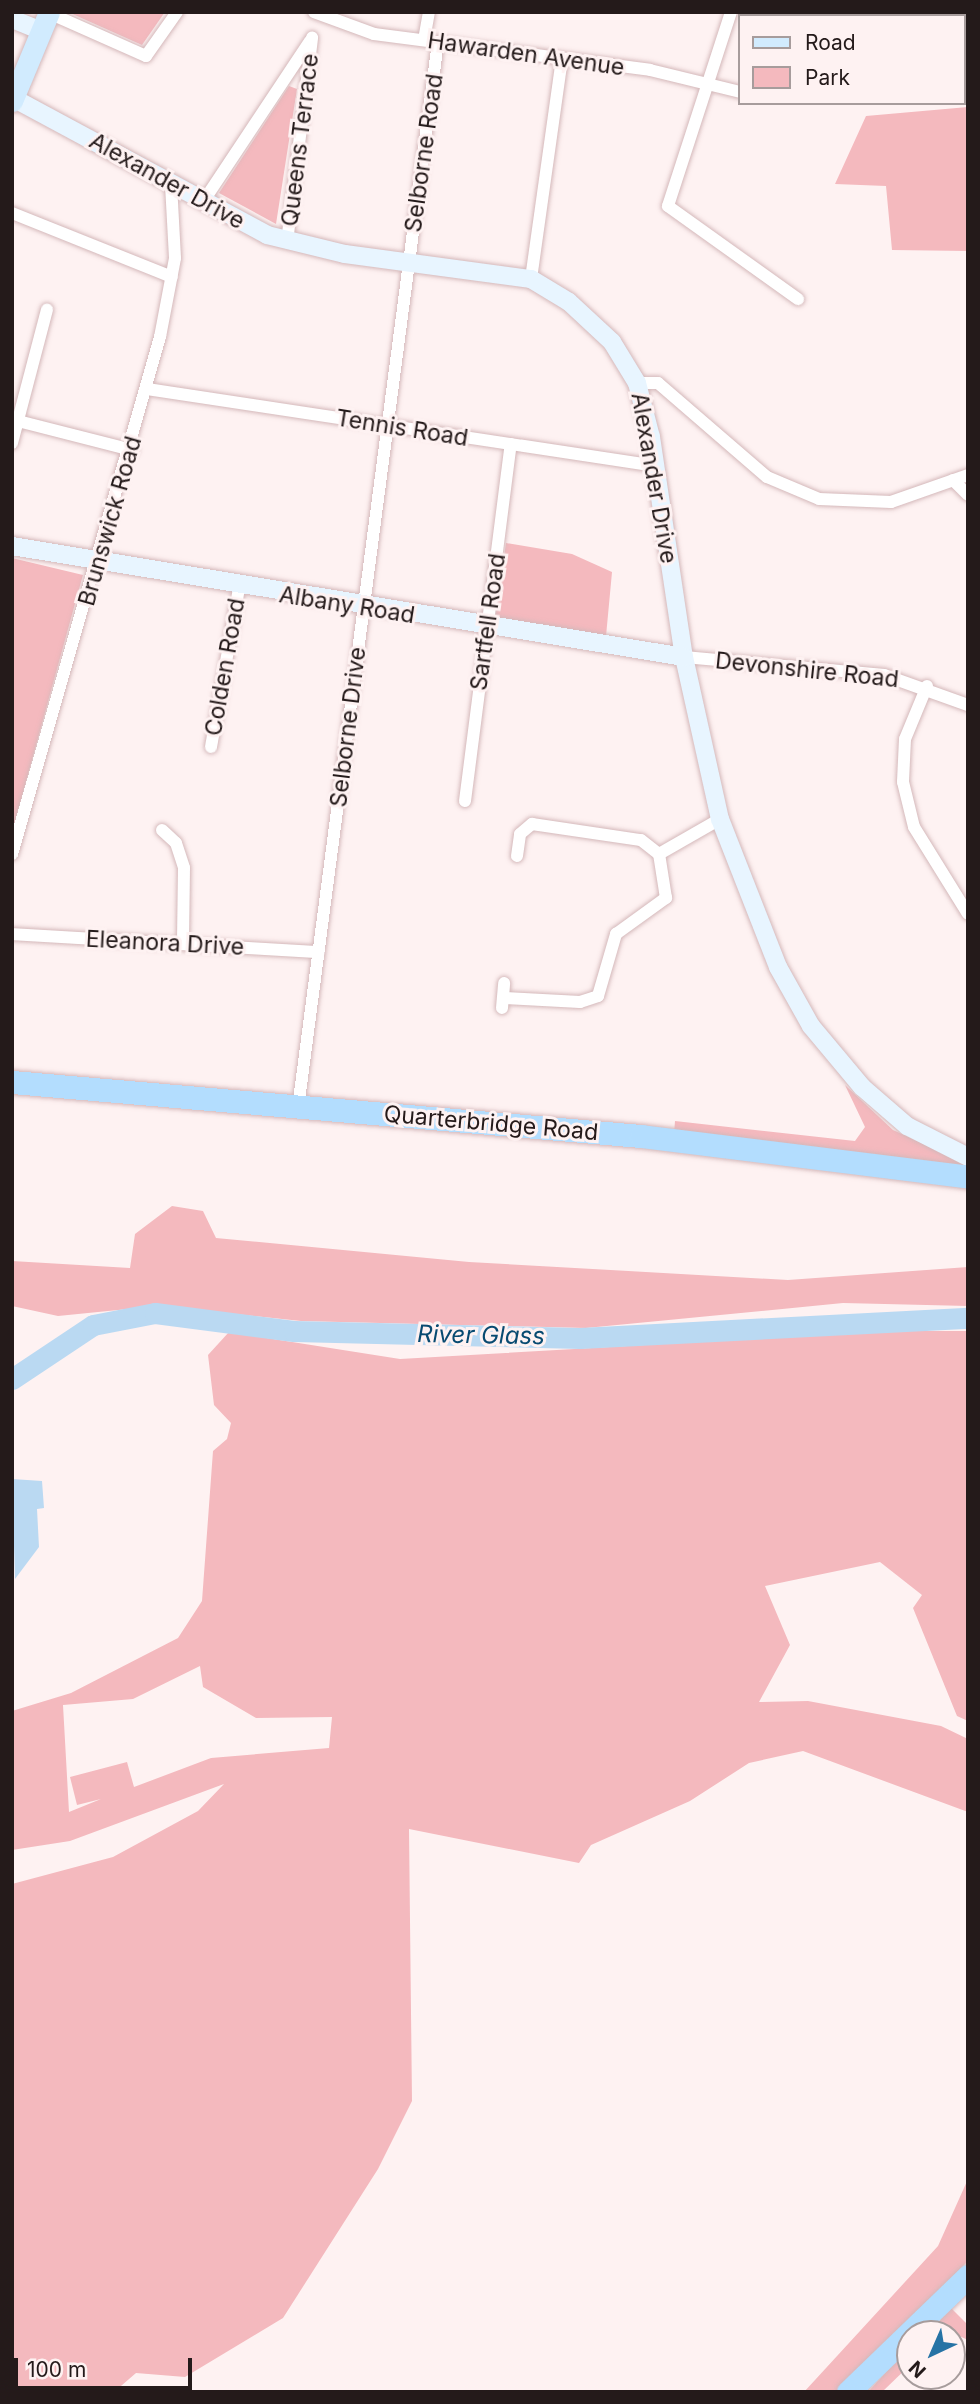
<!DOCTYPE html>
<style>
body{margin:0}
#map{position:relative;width:980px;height:2404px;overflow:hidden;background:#fef2f2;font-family:Inter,sans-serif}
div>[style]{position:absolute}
.green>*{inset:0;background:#f4b9be}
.water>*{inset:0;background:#bad9f2}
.river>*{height:21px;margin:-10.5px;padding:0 10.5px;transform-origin:10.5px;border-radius:10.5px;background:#bad9f2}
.roads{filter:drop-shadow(0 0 2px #d4b8ba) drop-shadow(0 0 2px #d4b8ba)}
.street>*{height:12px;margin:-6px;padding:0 6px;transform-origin:6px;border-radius:6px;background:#fff}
.secondary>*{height:18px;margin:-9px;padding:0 9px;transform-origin:9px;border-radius:9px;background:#e8f5ff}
.primary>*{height:21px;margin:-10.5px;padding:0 10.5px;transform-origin:10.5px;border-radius:10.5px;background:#d1ebfe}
.highway>*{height:23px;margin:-11.5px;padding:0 11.5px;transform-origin:11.5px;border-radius:11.5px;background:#b3ddfe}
span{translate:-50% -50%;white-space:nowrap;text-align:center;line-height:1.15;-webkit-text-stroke:6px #fef2f2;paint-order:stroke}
.street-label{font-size:23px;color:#241a1a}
.water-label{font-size:24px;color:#084a71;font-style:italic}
.frame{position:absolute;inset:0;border:14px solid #241a1a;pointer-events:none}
.legend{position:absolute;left:738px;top:14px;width:228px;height:91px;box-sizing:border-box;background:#fef2f2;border:2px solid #a79c9c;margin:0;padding:9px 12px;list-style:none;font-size:21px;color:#241a1a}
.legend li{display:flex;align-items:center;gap:14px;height:35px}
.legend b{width:35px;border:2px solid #a79c9c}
.north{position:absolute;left:896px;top:2320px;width:70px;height:70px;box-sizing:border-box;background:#fef2f2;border:2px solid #a79c9c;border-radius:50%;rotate:224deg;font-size:19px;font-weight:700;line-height:28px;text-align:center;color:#241a1a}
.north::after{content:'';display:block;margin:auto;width:24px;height:32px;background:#2673a5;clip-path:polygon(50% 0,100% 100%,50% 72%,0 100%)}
.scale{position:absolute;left:14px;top:2358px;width:178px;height:32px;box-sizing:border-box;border:4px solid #241a1a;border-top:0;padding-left:9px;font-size:21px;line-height:24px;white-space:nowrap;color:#241a1a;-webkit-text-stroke:5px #fef2f2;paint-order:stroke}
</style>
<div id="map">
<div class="green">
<i style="clip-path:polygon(68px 12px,165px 12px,142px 45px)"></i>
<i style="clip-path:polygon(289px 86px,297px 89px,276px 224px,219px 193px)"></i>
<i style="clip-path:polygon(968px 107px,968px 251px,892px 250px,886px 186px,835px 184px,866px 116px)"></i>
<i style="clip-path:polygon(506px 543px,572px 554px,612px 572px,606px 636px,495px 621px)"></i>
<i style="clip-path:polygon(12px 558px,83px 575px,12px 832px)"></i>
<i style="clip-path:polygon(845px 1085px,893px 1130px,959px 1160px,961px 1168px,674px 1134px,675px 1121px,855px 1141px,865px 1127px)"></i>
<i style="clip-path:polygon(172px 1206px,203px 1211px,216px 1238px,469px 1262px,788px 1280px,968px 1267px,968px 1306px,843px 1303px,586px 1328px,301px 1321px,158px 1306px,58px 1316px,12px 1306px,12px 1261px,130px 1268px,135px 1234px)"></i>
<i style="clip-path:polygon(evenodd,891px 1331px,968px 1331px,968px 1721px,957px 1716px,913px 1608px,922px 1595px,880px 1562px,765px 1586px,790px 1645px,759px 1702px,808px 1701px,941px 1726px,968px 1739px,968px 1812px,803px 1751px,749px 1763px,690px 1801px,591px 1845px,579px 1863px,409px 1829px,412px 2101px,378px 2169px,283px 2318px,185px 2377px,136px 2373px,114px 2392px,12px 2392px,12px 1884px,113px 1857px,198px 1811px,224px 1784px,70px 1841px,12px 1850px,12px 1711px,71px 1693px,178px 1638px,202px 1601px,213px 1451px,227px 1439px,231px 1423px,214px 1405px,208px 1355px,229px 1332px,400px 1359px,891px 1331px,200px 1666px,203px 1687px,256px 1718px,332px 1717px,329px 1748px,211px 1758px,134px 1787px,127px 1762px,70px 1777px,77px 1805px,101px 1799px,69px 1812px,63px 1705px,133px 1699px,200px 1666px)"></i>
<i style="clip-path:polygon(968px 2179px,968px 2261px,840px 2392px,804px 2392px,938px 2246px)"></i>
<i style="clip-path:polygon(949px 2306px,968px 2325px,968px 2340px,946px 2330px,921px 2334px)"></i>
<i style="clip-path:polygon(910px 2346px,910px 2365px,882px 2392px,868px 2392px)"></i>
</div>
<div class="water">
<i style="clip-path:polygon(12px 1479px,42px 1481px,44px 1508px,37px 1509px,39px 1547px,15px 1579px)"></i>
</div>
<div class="river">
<i style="left:12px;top:1379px;width:97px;rotate:-33.7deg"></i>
<i style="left:93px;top:1325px;width:63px;rotate:-11deg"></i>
<i style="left:155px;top:1313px;width:140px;rotate:7.4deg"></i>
<i style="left:294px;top:1331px;width:286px;rotate:1.4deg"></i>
<i style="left:580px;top:1338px;width:389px;rotate:-3deg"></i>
</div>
<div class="roads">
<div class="street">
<i style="left:314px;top:12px;width:64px;rotate:20.1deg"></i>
<i style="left:374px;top:34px;width:278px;rotate:7.4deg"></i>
<i style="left:650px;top:70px;width:93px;rotate:13.7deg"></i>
<i style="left:731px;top:12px;width:204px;rotate:108deg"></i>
<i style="left:668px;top:206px;width:160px;rotate:35.6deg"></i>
<i style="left:49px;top:13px;width:106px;rotate:23.9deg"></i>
<i style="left:146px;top:56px;width:54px;rotate:-54.8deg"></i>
<i style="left:873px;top:16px;width:4px;rotate:-63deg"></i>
<i style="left:424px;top:40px;width:28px;rotate:-80deg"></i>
<i style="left:964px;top:93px;width:4px"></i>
<i style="left:203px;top:202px;width:193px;rotate:-56.4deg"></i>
<i style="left:12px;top:213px;width:172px;rotate:21.8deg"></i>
<i style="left:287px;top:242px;width:206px;rotate:-83deg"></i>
<i style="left:531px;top:279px;width:222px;rotate:-82deg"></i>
<i style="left:637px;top:383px;width:21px"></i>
<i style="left:658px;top:383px;width:144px;rotate:40.8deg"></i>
<i style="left:767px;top:477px;width:56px;rotate:22.9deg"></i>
<i style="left:819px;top:499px;width:72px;rotate:2.4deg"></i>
<i style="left:891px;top:502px;width:82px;rotate:-19.3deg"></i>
<i style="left:147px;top:389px;width:515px;rotate:8.6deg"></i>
<i style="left:18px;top:421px;width:118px;rotate:14.3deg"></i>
<i style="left:12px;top:443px;width:138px;rotate:-75.3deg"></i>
<i style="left:953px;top:480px;width:21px;rotate:45deg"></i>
<i style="left:684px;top:657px;width:201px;rotate:5.1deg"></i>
<i style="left:884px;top:675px;width:89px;rotate:19.7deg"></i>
<i style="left:927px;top:686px;width:57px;rotate:112.5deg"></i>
<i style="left:905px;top:739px;width:43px;rotate:92.7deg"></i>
<i style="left:903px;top:782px;width:46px;rotate:76.3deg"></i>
<i style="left:914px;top:827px;width:102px;rotate:58.2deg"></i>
<i style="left:211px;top:747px;width:161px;rotate:-80deg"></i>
<i style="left:465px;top:801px;width:360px;rotate:-82.7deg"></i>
<i style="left:162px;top:830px;width:19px;rotate:43deg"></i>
<i style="left:176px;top:843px;width:26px;rotate:72deg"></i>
<i style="left:184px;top:868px;width:76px;rotate:90.8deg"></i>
<i style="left:12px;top:854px;width:538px;rotate:-74.03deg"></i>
<i style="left:160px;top:337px;width:80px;rotate:-79.2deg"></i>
<i style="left:175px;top:258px;width:74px;rotate:-93.1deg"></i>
<i style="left:517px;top:856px;width:22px;rotate:-82deg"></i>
<i style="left:520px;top:834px;width:16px;rotate:-40deg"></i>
<i style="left:532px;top:824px;width:110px;rotate:8.4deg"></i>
<i style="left:641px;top:840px;width:23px;rotate:38deg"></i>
<i style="left:12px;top:934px;width:307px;rotate:3.4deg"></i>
<i style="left:505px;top:998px;width:75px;rotate:3.1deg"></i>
<i style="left:580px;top:1002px;width:19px;rotate:-18deg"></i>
<i style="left:598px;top:996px;width:65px;rotate:-73.8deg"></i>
<i style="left:616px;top:934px;width:62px;rotate:-35.8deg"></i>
<i style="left:666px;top:898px;width:45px;rotate:-99deg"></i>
<i style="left:659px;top:854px;width:70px;rotate:-29.8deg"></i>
<i style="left:502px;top:1008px;width:25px;rotate:-85deg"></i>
<i style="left:298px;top:1108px;width:1075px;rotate:-82.52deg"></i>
</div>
<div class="secondary">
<i style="left:12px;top:19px;width:31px;rotate:22deg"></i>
<i style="left:13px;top:98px;width:289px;rotate:28.3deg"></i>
<i style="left:267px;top:235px;width:80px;rotate:13.7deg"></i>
<i style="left:345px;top:254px;width:188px;rotate:7.7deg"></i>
<i style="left:531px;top:279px;width:44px;rotate:31.2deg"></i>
<i style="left:569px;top:302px;width:59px;rotate:42.9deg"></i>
<i style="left:612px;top:342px;width:48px;rotate:58.6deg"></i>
<i style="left:637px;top:383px;width:56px;rotate:75.5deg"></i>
<i style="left:651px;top:437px;width:222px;rotate:81.5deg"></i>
<i style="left:684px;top:657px;width:166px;rotate:77.5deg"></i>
<i style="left:720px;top:819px;width:159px;rotate:68.6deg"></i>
<i style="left:778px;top:967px;width:68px;rotate:60.8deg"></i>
<i style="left:811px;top:1026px;width:80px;rotate:50.1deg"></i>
<i style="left:862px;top:1087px;width:60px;rotate:40.9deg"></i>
<i style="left:907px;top:1126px;width:68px;rotate:26.9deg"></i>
<i style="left:12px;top:546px;width:681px;rotate:9.38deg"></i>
</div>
<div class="primary">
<i style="left:12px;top:101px;width:96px;rotate:-67.4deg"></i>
</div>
<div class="highway">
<i style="left:12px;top:1082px;width:631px;rotate:4.91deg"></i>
<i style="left:641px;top:1136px;width:330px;rotate:7.1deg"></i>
<i style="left:848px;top:2392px;width:167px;rotate:-44deg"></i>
</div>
</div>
<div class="street-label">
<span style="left:526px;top:54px;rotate:8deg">Hawarden Avenue</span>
<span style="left:300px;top:140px;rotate:-83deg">Queens Terrace</span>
<span style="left:424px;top:153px;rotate:-82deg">Selborne Road</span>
<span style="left:167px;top:181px;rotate:29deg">Alexander Drive</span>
<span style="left:402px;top:428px;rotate:9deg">Tennis Road</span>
<span style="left:654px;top:478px;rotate:80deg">Alexander Drive</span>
<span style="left:110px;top:521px;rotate:-74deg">Brunswick Road</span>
<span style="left:347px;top:605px;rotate:9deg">Albany Road</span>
<span style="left:488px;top:622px;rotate:-82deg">Sartfell Road</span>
<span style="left:225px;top:667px;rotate:-80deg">Colden Road</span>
<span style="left:807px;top:670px;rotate:6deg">Devonshire Road</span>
<span style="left:348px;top:727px;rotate:-83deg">Selborne Drive</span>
<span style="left:165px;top:943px;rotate:3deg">Eleanora Drive</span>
<span style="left:491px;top:1123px;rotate:5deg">Quarterbridge Road</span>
</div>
<div class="water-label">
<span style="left:481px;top:1335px;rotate:1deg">River Glass</span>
</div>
<div class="frame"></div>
<ul class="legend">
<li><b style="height:9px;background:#d1ebfe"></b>Road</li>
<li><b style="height:19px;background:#f4b9be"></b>Park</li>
</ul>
<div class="north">N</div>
<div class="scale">100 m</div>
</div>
